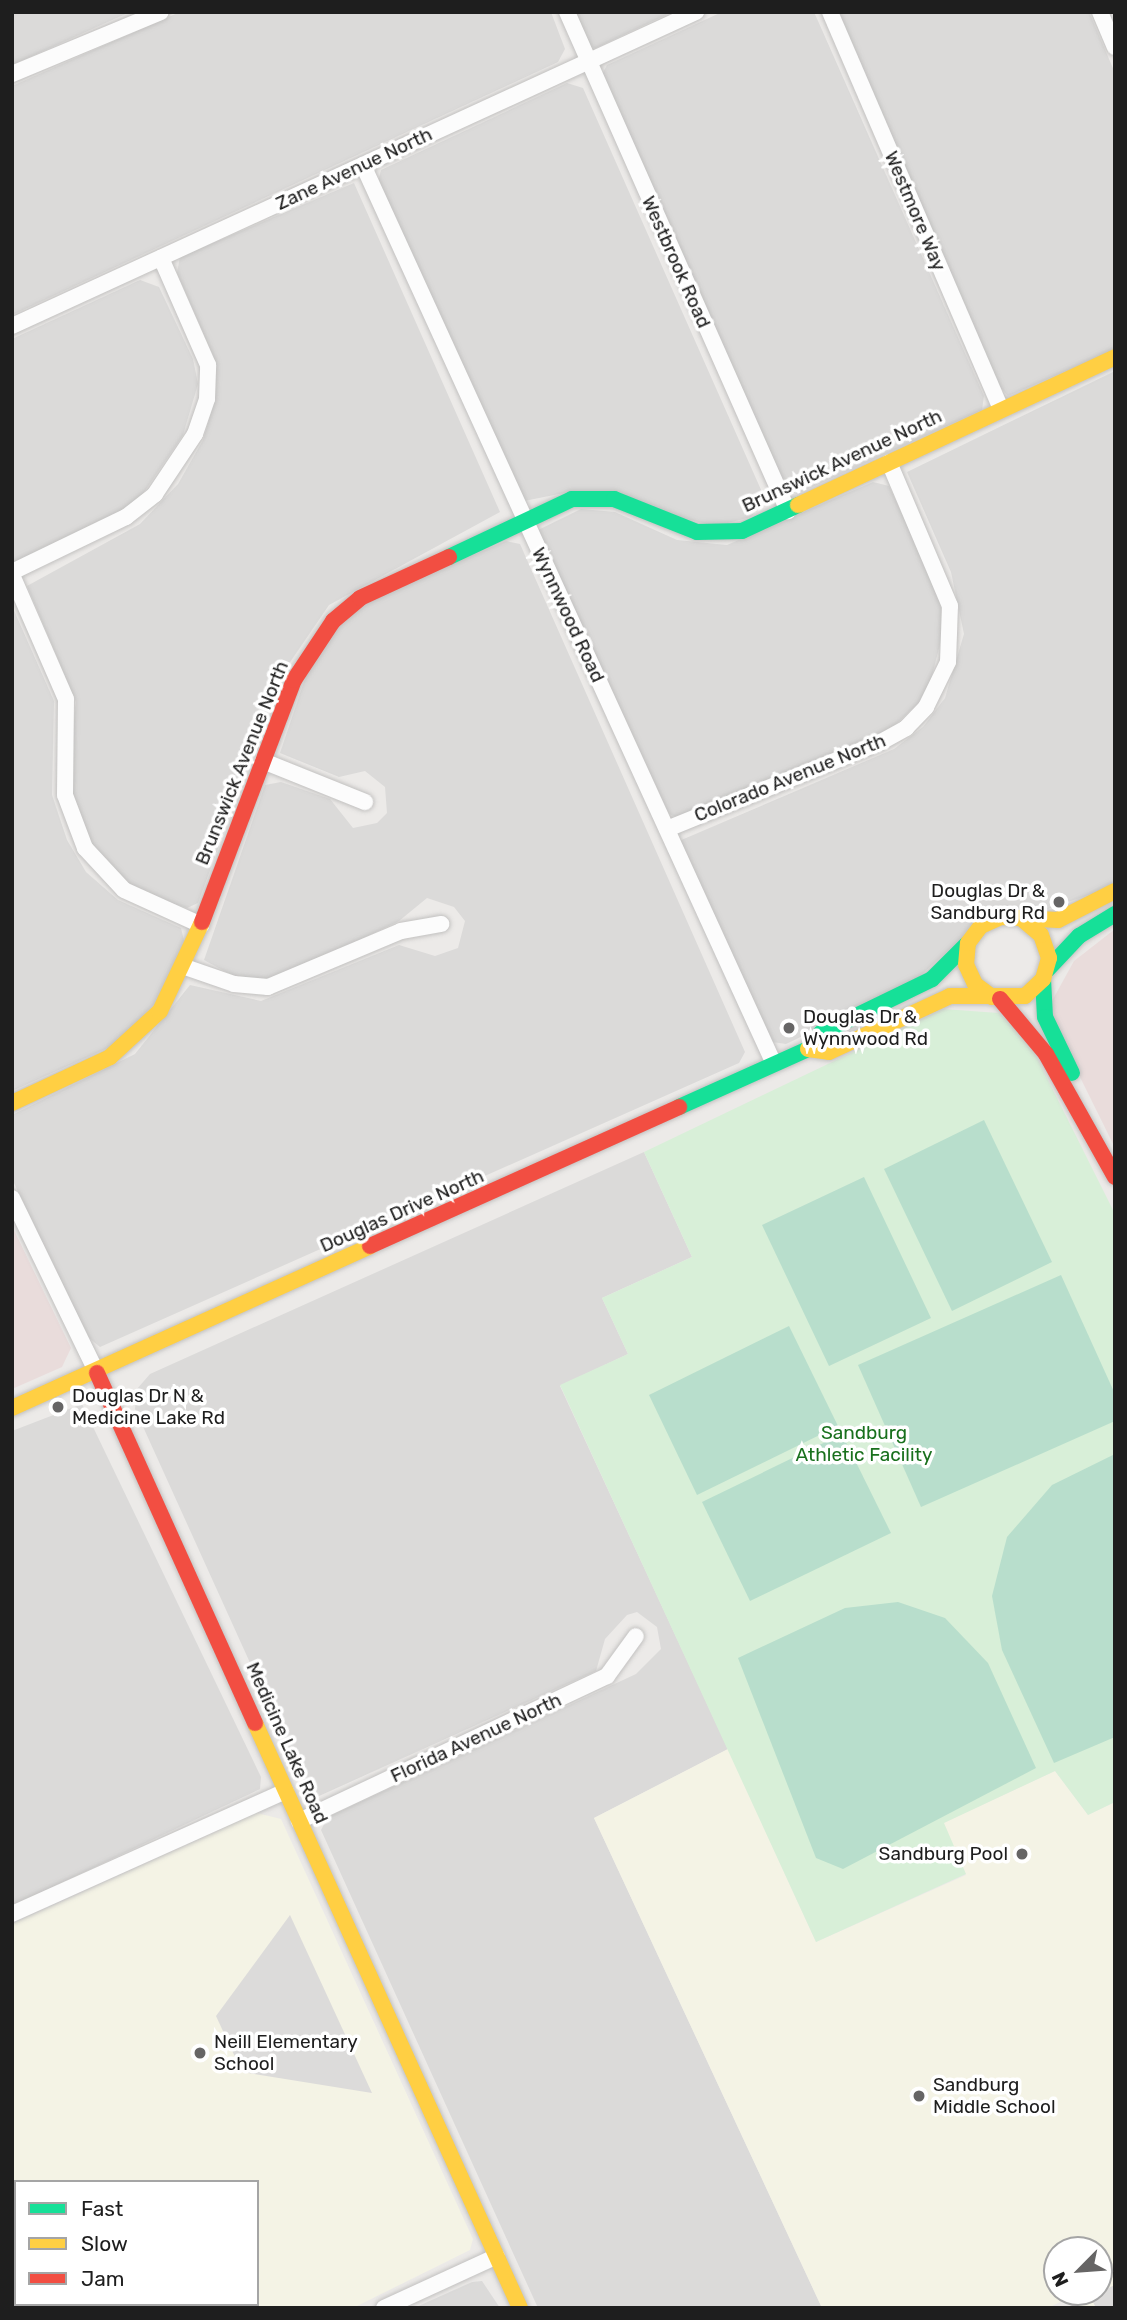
<!DOCTYPE html>
<style>
body{margin:0}
#map{position:relative;width:1127px;height:2320px;overflow:hidden;background:#eceae8;font-family:Rubik,sans-serif}
div>[style]{position:absolute}
.residential>*{inset:0;background:#dbdad9}
.commercial>*{inset:0;background:#e9dcdb}
.education>*{inset:0;background:#f4f3e5}
.park>*{inset:0;background:#d8efd8}
.pitch>*{inset:0;background:#b8decc}
.parking>*{inset:0;background:#dcdbda}
.roads{filter:drop-shadow(0 0 2px #c2c1c0) drop-shadow(0 0 2px #c2c1c0)}
.street>*{height:16px;margin:-8px;padding:0 8px;transform-origin:8px;border-radius:8px;background:#fcfcfc}
.fast>*{height:16px;margin:-8px;padding:0 8px;transform-origin:8px;border-radius:8px;background:#16e098}
.slow>*{height:16px;margin:-8px;padding:0 8px;transform-origin:8px;border-radius:8px;background:#ffcf43}
.jam>*{height:16px;margin:-8px;padding:0 8px;transform-origin:8px;border-radius:8px;background:#f24e42}
.dots>*{width:19px;height:19px;translate:-50% -50%;box-sizing:border-box;border:4px solid #fff;border-radius:50%}
span{translate:-50% -50%;white-space:nowrap;text-align:center;line-height:1.15;-webkit-text-stroke:7px #fff;paint-order:stroke}
.street-label{font-size:19px;color:#1e1e1e}
.poi-label{font-size:19px;color:#1e1e1e}
.right{translate:-100% -50%;text-align:right}
.left{translate:0 -50%;text-align:left}
.park-label{font-size:19px;color:#19701d}
.frame{position:absolute;inset:0;border:14px solid #1e1e1e;pointer-events:none}
.legend{position:absolute;left:14px;top:2180px;width:245px;height:126px;box-sizing:border-box;background:#fff;border:2px solid #a5a5a5;margin:0;padding:9px 12px;list-style:none;font-size:21px;color:#1e1e1e}
.legend li{display:flex;align-items:center;gap:14px;height:35px}
.legend b{width:35px;border:2px solid #a5a5a5}
.north{position:absolute;left:1043px;top:2236px;width:70px;height:70px;box-sizing:border-box;background:#fff;border:2px solid #a5a5a5;border-radius:50%;rotate:245deg;font-size:19px;font-weight:700;line-height:28px;text-align:center;color:#1e1e1e}
.north::after{content:'';display:block;margin:auto;width:24px;height:32px;background:#666565;clip-path:polygon(50% 0,100% 100%,50% 72%,0 100%)}
</style>
<div id="map">
<div class="residential">
<i style="clip-path:polygon(12px 12px,130px 12px,12px 65px)"></i>
<i style="clip-path:polygon(180px 12px,551px 12px,565px 49px,558px 62px,12px 315px,12px 86px)"></i>
<i style="clip-path:polygon(572px 12px,672px 12px,596px 48px,589px 47px)"></i>
<i style="clip-path:polygon(722px 12px,814px 12px,984px 396px,982px 410px,797px 494px,785px 490px,600px 78px,607px 65px)"></i>
<i style="clip-path:polygon(835px 12px,1089px 12px,1115px 73px,1115px 350px,1008px 396px,1000px 387px)"></i>
<i style="clip-path:polygon(567px 83px,583px 88px,766px 501px,751px 517px,716px 526px,569px 492px,524px 501px,378px 182px,381px 170px)"></i>
<i style="clip-path:polygon(354px 183px,500px 512px,329px 605px,282px 674px,198px 903px,187px 908px,134px 891px,98px 857px,79px 820px,68px 773px,76px 702px,27px 586px,140px 524px,178px 484px,203px 440px,215px 399px,215px 360px,177px 273px,180px 257px)"></i>
<i style="clip-path:polygon(140px 280px,159px 287px,193px 359px,198px 384px,183px 435px,140px 498px,110px 525px,12px 569px,12px 339px)"></i>
<i style="clip-path:polygon(1115px 371px,1115px 886px,962px 938px,911px 984px,786px 1044px,765px 1041px,679px 841px,894px 749px,923px 727px,945px 698px,964px 634px,951px 572px,907px 472px)"></i>
<i style="clip-path:polygon(873px 482px,889px 486px,937px 589px,945px 625px,927px 695px,892px 728px,676px 817px,669px 814px,538px 530px,581px 509px,615px 512px,677px 540px,727px 545px)"></i>
<i style="clip-path:polygon(506px 541px,520px 544px,745px 1052px,739px 1063px,100px 1347px,89px 1338px,12px 1179px,12px 1115px,135px 1054px,190px 985px,261px 1001px,399px 945px,435px 956px,458px 948px,465px 921px,454px 907px,427px 898px,399px 921px,280px 978px,241px 980px,204px 960px,265px 785px,281px 782px,330px 799px,353px 828px,377px 823px,387px 813px,385px 787px,365px 771px,339px 777px,280px 753px,311px 661px,337px 626px,377px 596px)"></i>
<i style="clip-path:polygon(12px 606px,54px 701px,52px 795px,67px 840px,86px 872px,118px 900px,181px 928px,185px 945px,164px 994px,114px 1045px,12px 1091px)"></i>
<i style="clip-path:polygon(644px 1152px,692px 1257px,602px 1298px,628px 1354px,560px 1386px,728px 1749px,594px 1818px,822px 2308px,538px 2308px,321px 1830px,328px 1817px,636px 1674px,661px 1649px,657px 1627px,637px 1612px,627px 1615px,605px 1639px,596px 1671px,319px 1796px,310px 1795px,135px 1409px,137px 1389px,150px 1374px)"></i>
<i style="clip-path:polygon(82px 1404px,261px 1777px,260px 1789px,12px 1906px,12px 1431px)"></i>
<i style="clip-path:polygon(482px 2281px,500px 2308px,414px 2308px,472px 2282px)"></i>
</div>
<div class="commercial">
<i style="clip-path:polygon(1115px 929px,1115px 1148px,1047px 1010px,1074px 961px)"></i>
<i style="clip-path:polygon(12px 1226px,71px 1348px,62px 1367px,12px 1389px)"></i>
</div>
<div class="education">
<i style="clip-path:polygon(evenodd,728px 1749px,816px 1942px,966px 1875px,943px 1823px,1055px 1771px,1088px 1815px,1115px 1802px,1115px 2308px,1078px 2308px,1072px 2296px,1048px 2308px,822px 2308px,594px 1818px,728px 1749px,1057px 2250px,1099px 2250px,1099px 2292px,1057px 2292px,1057px 2250px)"></i>
<i style="clip-path:polygon(evenodd,257px 1813px,281px 1819px,473px 2239px,470px 2250px,353px 2308px,12px 2308px,12px 1924px,257px 1813px,16px 2182px,257px 2182px,257px 2304px,16px 2304px,16px 2182px)"></i>
</div>
<div class="park">
<i style="clip-path:polygon(943px 1009px,999px 1013px,1028px 1040px,1115px 1214px,1115px 1802px,1088px 1815px,1055px 1771px,944px 1823px,966px 1874px,816px 1942px,560px 1385px,628px 1354px,602px 1298px,692px 1257px,644px 1152px)"></i>
</div>
<div class="pitch">
<i style="clip-path:polygon(984px 1120px,1052px 1262px,952px 1311px,884px 1169px)"></i>
<i style="clip-path:polygon(864px 1177px,931px 1318px,829px 1366px,762px 1225px)"></i>
<i style="clip-path:polygon(1061px 1275px,1115px 1394px,1115px 1421px,921px 1507px,858px 1365px)"></i>
<i style="clip-path:polygon(789px 1326px,838px 1426px,697px 1495px,649px 1395px)"></i>
<i style="clip-path:polygon(842px 1434px,891px 1533px,750px 1601px,702px 1502px)"></i>
<i style="clip-path:polygon(1115px 1454px,1115px 1737px,1054px 1763px,1002px 1650px,992px 1596px,1007px 1537px,1052px 1485px)"></i>
<i style="clip-path:polygon(898px 1602px,945px 1618px,988px 1663px,1036px 1768px,843px 1869px,816px 1858px,738px 1658px,845px 1608px)"></i>
<i style="clip-path:polygon(12px 2270px,16px 2304px,177px 2308px,12px 2308px)"></i>
</div>
<div class="parking">
<i style="clip-path:polygon(290px 1915px,372px 2093px,242px 2072px,216px 2016px)"></i>
<i style="clip-path:polygon(1115px 2285px,1115px 2308px,1096px 2308px,1090px 2296px)"></i>
</div>
<div class="roads">
<div class="street">
<i style="left:567px;top:12px;width:546px;rotate:66.11deg"></i>
<i style="left:830px;top:12px;width:433px;rotate:66.7deg"></i>
<i style="left:1100px;top:12px;width:38px;rotate:67deg"></i>
<i style="left:12px;top:74px;width:161px;rotate:-22.6deg"></i>
<i style="left:363px;top:165px;width:988px;rotate:65.43deg"></i>
<i style="left:12px;top:326px;width:753px;rotate:-24.66deg"></i>
<i style="left:12px;top:572px;width:127px;rotate:-25.8deg"></i>
<i style="left:126px;top:517px;width:37px;rotate:-38deg"></i>
<i style="left:155px;top:494px;width:72px;rotate:-56.3deg"></i>
<i style="left:195px;top:434px;width:37px;rotate:-71deg"></i>
<i style="left:207px;top:399px;width:34px;rotate:-88deg"></i>
<i style="left:208px;top:365px;width:117px;rotate:-113.7deg"></i>
<i style="left:12px;top:575px;width:135px;rotate:66.5deg"></i>
<i style="left:66px;top:699px;width:96px;rotate:90.6deg"></i>
<i style="left:65px;top:795px;width:57px;rotate:69.3deg"></i>
<i style="left:85px;top:848px;width:57px;rotate:47.1deg"></i>
<i style="left:124px;top:890px;width:85px;rotate:24.4deg"></i>
<i style="left:263px;top:761px;width:110px;rotate:21.9deg"></i>
<i style="left:667px;top:829px;width:231px;rotate:-22.1deg"></i>
<i style="left:881px;top:742px;width:29px;rotate:-29deg"></i>
<i style="left:906px;top:728px;width:29px;rotate:-46deg"></i>
<i style="left:926px;top:707px;width:50px;rotate:-63.9deg"></i>
<i style="left:948px;top:662px;width:56px;rotate:-88deg"></i>
<i style="left:950px;top:606px;width:156px;rotate:-113deg"></i>
<i style="left:185px;top:967px;width:52px;rotate:19.1deg"></i>
<i style="left:234px;top:984px;width:34px;rotate:5deg"></i>
<i style="left:268px;top:987px;width:144px;rotate:-22.8deg"></i>
<i style="left:401px;top:931px;width:41px;rotate:-9.9deg"></i>
<i style="left:12px;top:1198px;width:195px;rotate:64.1deg"></i>
<i style="left:299px;top:1821px;width:340px;rotate:-25.2deg"></i>
<i style="left:607px;top:1676px;width:49px;rotate:-54.1deg"></i>
<i style="left:12px;top:1914px;width:300px;rotate:-24.2deg"></i>
<i style="left:384px;top:2308px;width:124px;rotate:-24.7deg"></i>
</div>
<div class="fast">
<i style="left:449px;top:557px;width:136px;rotate:-25.2deg"></i>
<i style="left:572px;top:499px;width:42px"></i>
<i style="left:614px;top:499px;width:89px;rotate:21.7deg"></i>
<i style="left:697px;top:532px;width:45px;rotate:-1.3deg"></i>
<i style="left:742px;top:531px;width:62px;rotate:-24.9deg"></i>
<i style="left:1047px;top:970px;width:47px;rotate:-46.7deg"></i>
<i style="left:1079px;top:936px;width:42px;rotate:-31.4deg"></i>
<i style="left:1043px;top:979px;width:38px;rotate:87deg"></i>
<i style="left:1045px;top:1017px;width:62px;rotate:64.3deg"></i>
<i style="left:679px;top:1107px;width:141px;rotate:-24.2deg"></i>
<i style="left:808px;top:1049px;width:21px;rotate:-51deg"></i>
<i style="left:821px;top:1033px;width:123px;rotate:-25.9deg"></i>
<i style="left:932px;top:979px;width:51px;rotate:-45deg"></i>
</div>
<div class="slow">
<i style="left:798px;top:505px;width:350px;rotate:-25deg"></i>
<i style="left:992px;top:997px;width:21px;rotate:-143deg"></i>
<i style="left:975px;top:984px;width:21px;rotate:-115deg"></i>
<i style="left:966px;top:965px;width:22px;rotate:-85deg"></i>
<i style="left:968px;top:943px;width:21px;rotate:-53deg"></i>
<i style="left:981px;top:926px;width:22px;rotate:-24deg"></i>
<i style="left:1001px;top:917px;width:57px;rotate:3deg"></i>
<i style="left:1058px;top:920px;width:64px;rotate:-27deg"></i>
<i style="left:808px;top:1049px;width:21px;rotate:8deg"></i>
<i style="left:829px;top:1052px;width:133px;rotate:-24.8deg"></i>
<i style="left:950px;top:996px;width:75px"></i>
<i style="left:1025px;top:996px;width:25px;rotate:-43deg"></i>
<i style="left:1043px;top:979px;width:22px;rotate:-74deg"></i>
<i style="left:1049px;top:958px;width:24px;rotate:-109deg"></i>
<i style="left:1041px;top:935px;width:25px;rotate:-140deg"></i>
<i style="left:12px;top:1103px;width:108px;rotate:-25.1deg"></i>
<i style="left:110px;top:1057px;width:68px;rotate:-42.6deg"></i>
<i style="left:160px;top:1011px;width:98px;rotate:-64.7deg"></i>
<i style="left:12px;top:1408px;width:393px;rotate:-24.3deg"></i>
<i style="left:255px;top:1723px;width:642px;rotate:65.63deg"></i>
</div>
<div class="jam">
<i style="left:202px;top:922px;width:259px;rotate:-69.2deg"></i>
<i style="left:294px;top:680px;width:71px;rotate:-56.5deg"></i>
<i style="left:333px;top:621px;width:35px;rotate:-40deg"></i>
<i style="left:360px;top:598px;width:98px;rotate:-24.7deg"></i>
<i style="left:1000px;top:999px;width:72px;rotate:50.1deg"></i>
<i style="left:1046px;top:1054px;width:141px;rotate:60.7deg"></i>
<i style="left:370px;top:1246px;width:339px;rotate:-24.2deg"></i>
<i style="left:97px;top:1373px;width:384px;rotate:65.7deg"></i>
</div>
</div>
<div class="dots">
<i style="left:1059px;top:902px;background:#666565"></i>
<i style="left:789px;top:1028px;background:#666565"></i>
<i style="left:58px;top:1407px;background:#666565"></i>
<i style="left:1022px;top:1854px;background:#666565"></i>
<i style="left:200px;top:2053px;background:#666565"></i>
<i style="left:919px;top:2096px;background:#666565"></i>
</div>
<div class="street-label">
<span style="left:354px;top:169px;rotate:-25deg">Zane Avenue North</span>
<span style="left:915px;top:211px;rotate:67deg">Westmore Way</span>
<span style="left:676px;top:262px;rotate:66deg">Westbrook Road</span>
<span style="left:842px;top:461px;rotate:-25deg">Brunswick Avenue North</span>
<span style="left:568px;top:615px;rotate:65deg">Wynnwood Road</span>
<span style="left:242px;top:763px;rotate:-68deg">Brunswick Avenue North</span>
<span style="left:790px;top:778px;rotate:-22deg">Colorado Avenue North</span>
<span style="left:402px;top:1211px;rotate:-24deg">Douglas Drive North</span>
<span style="left:476px;top:1738px;rotate:-25deg">Florida Avenue North</span>
<span style="left:287px;top:1743px;rotate:66deg">Medicine Lake Road</span>
</div>
<div class="poi-label">
<span class="right" style="left:1045px;top:902px">Douglas Dr &amp;<br>Sandburg Rd</span>
<span class="left" style="left:803px;top:1028px">Douglas Dr &amp;<br>Wynnwood Rd</span>
<span class="left" style="left:72px;top:1407px">Douglas Dr N &amp;<br>Medicine Lake Rd</span>
<span class="right" style="left:1008px;top:1854px">Sandburg Pool</span>
<span class="left" style="left:214px;top:2053px">Neill Elementary<br>School</span>
<span class="left" style="left:933px;top:2096px">Sandburg<br>Middle School</span>
</div>
<div class="park-label">
<span style="left:864px;top:1444px">Sandburg<br>Athletic Facility</span>
</div>
<div class="frame"></div>
<ul class="legend">
<li><b style="height:9px;background:#16e098"></b>Fast</li>
<li><b style="height:9px;background:#ffcf43"></b>Slow</li>
<li><b style="height:9px;background:#f24e42"></b>Jam</li>
</ul>
<div class="north">N</div>
</div>
